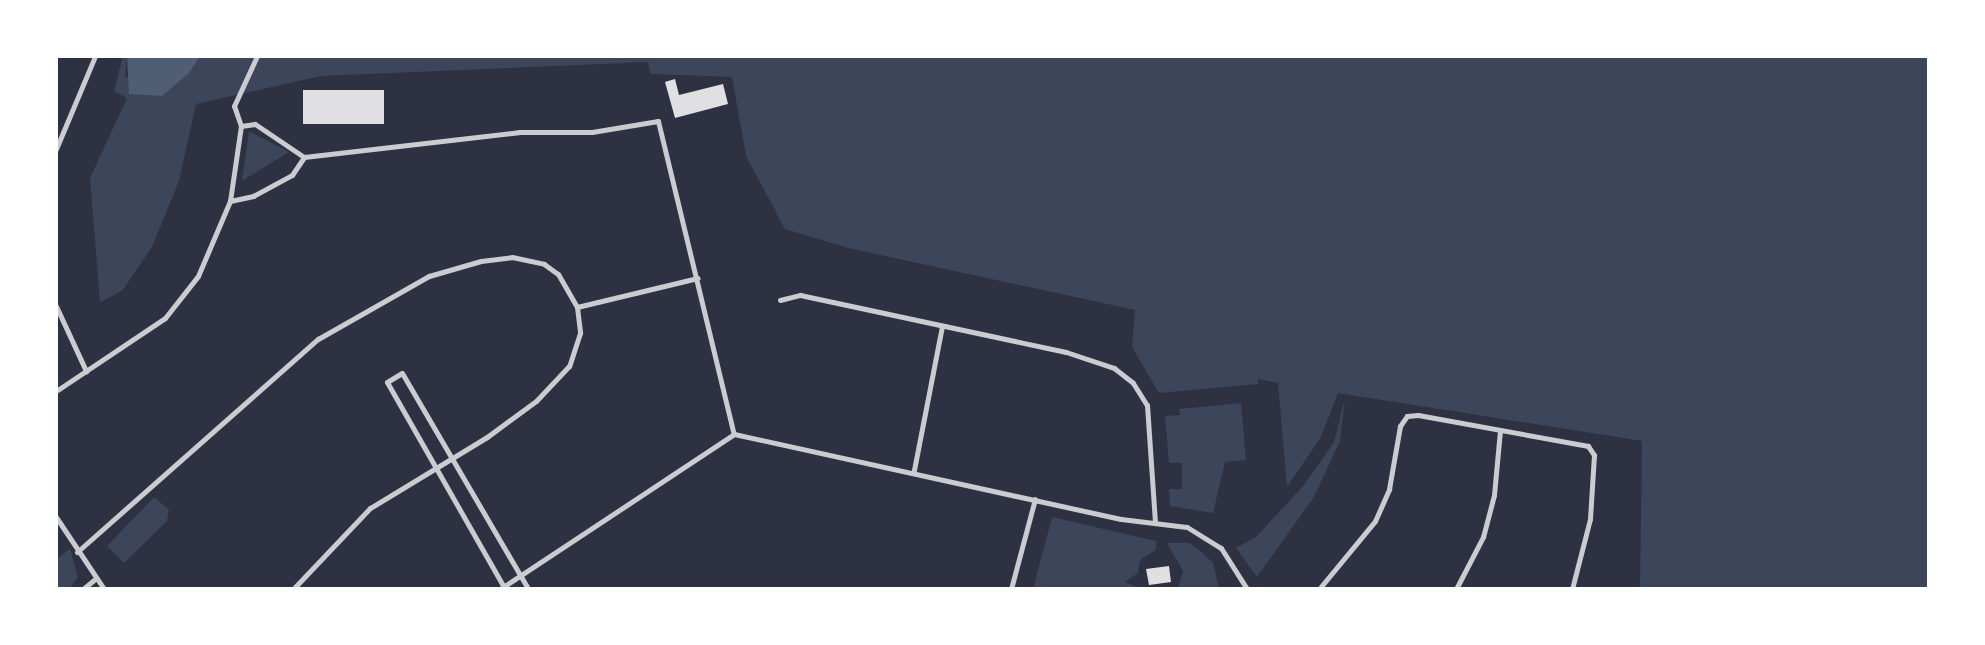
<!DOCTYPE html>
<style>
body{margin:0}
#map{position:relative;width:1985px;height:645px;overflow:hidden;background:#2d3142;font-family:Raleway,sans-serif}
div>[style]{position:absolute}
.green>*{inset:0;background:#3c4559}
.water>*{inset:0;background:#4f5d75}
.building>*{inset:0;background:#e0e0e3}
.minor>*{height:5px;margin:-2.5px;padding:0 2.5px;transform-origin:2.5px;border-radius:2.5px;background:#caccd0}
span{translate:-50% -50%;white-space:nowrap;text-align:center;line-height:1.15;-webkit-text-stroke:8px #fff;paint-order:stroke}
.frame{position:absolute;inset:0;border:58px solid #fff;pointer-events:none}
</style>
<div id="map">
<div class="green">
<i style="clip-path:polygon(123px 56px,127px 56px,125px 77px,191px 67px,200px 56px,1929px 56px,1929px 589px,1640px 589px,1642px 441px,1338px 393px,1321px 437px,1287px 487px,1278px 383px,1258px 379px,1258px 384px,1159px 393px,1132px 347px,1135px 310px,848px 248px,785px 229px,746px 156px,732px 77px,650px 74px,648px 62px,321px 76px,196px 104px,179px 181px,152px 247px,122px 291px,100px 302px,90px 178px,127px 98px,114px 91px)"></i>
<i style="clip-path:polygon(249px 131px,289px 152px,242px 181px)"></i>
<i style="clip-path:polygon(1345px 398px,1340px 441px,1314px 497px,1257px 577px,1236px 548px,1256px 537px,1304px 485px,1334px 442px)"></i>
<i style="clip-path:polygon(1241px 403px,1246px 460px,1225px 462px,1213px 513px,1170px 506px,1169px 489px,1182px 489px,1182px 463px,1169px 463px,1165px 416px,1180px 415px,1179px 409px)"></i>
<i style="clip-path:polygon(154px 497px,169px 510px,167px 521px,124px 563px,107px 546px)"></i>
<i style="clip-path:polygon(1052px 517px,1156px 541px,1156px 550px,1140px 560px,1138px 573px,1125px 582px,1142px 589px,1033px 589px)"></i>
<i style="clip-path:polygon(1167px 543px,1189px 543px,1202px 552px,1213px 563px,1219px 589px,1178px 589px,1183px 571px)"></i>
<i style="clip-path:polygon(70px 549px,78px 577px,69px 589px,56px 589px,56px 559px)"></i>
</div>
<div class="water">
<i style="clip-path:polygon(127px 56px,200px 56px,189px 73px,162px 96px,129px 94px)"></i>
</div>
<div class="building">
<i style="clip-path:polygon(675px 79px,679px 95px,723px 84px,728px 104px,675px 118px,665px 82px)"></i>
<i style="clip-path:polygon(303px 90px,384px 90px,384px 124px,303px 124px)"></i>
<i style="clip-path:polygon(1169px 566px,1171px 582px,1149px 585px,1146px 569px)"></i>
</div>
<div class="minor">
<i style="left:241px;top:126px;width:14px;rotate:-8deg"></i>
<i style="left:255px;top:124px;width:59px;rotate:34deg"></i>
<i style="left:304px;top:157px;width:216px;rotate:-6.6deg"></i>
<i style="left:519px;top:132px;width:73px"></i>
<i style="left:592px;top:132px;width:67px;rotate:-9.5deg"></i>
<i style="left:658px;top:121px;width:322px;rotate:76.4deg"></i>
<i style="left:56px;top:149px;width:101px;rotate:-67.2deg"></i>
<i style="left:230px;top:201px;width:24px;rotate:-12deg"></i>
<i style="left:253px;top:196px;width:44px;rotate:-28.3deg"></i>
<i style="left:292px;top:175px;width:22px;rotate:-56deg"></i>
<i style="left:780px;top:300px;width:21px;rotate:-14deg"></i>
<i style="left:800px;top:295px;width:272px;rotate:12.1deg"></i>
<i style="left:1066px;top:352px;width:51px;rotate:18.4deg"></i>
<i style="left:1114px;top:368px;width:24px;rotate:38deg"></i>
<i style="left:1133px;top:383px;width:26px;rotate:58deg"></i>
<i style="left:1147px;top:405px;width:118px;rotate:86.1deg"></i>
<i style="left:56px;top:306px;width:72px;rotate:65.2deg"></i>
<i style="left:577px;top:307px;width:124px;rotate:-13.5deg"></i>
<i style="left:56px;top:391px;width:131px;rotate:-33.8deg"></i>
<i style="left:165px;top:318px;width:53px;rotate:-51.8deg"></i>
<i style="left:198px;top:276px;width:82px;rotate:-66.9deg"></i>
<i style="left:230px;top:201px;width:76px;rotate:-81.7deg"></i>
<i style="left:241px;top:126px;width:21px;rotate:-109deg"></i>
<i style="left:234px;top:106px;width:55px;rotate:-65.3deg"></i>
<i style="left:734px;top:434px;width:396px;rotate:12.4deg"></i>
<i style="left:1121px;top:519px;width:66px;rotate:6.9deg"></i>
<i style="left:1187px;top:527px;width:40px;rotate:32deg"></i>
<i style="left:1221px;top:548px;width:49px;rotate:57.6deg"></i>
<i style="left:914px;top:470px;width:147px;rotate:-79deg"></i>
<i style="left:56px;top:517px;width:87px;rotate:56.3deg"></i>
<i style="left:77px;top:552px;width:322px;rotate:-41.5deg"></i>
<i style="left:318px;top:339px;width:128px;rotate:-29.6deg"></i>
<i style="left:429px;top:276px;width:54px;rotate:-16.1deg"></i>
<i style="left:481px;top:261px;width:31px;rotate:-7deg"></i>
<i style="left:512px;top:257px;width:33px;rotate:12deg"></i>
<i style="left:544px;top:264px;width:17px;rotate:36deg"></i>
<i style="left:558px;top:274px;width:38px;rotate:60deg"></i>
<i style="left:577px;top:307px;width:26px;rotate:83deg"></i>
<i style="left:580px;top:333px;width:35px;rotate:108deg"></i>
<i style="left:569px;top:366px;width:48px;rotate:133.3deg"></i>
<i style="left:536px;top:401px;width:61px;rotate:143.7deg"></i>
<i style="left:487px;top:437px;width:137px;rotate:148.7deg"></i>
<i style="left:370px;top:508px;width:112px;rotate:133.5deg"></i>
<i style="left:83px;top:589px;width:17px;rotate:-40deg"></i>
<i style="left:500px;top:589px;width:281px;rotate:-33.5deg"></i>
<i style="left:505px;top:589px;width:238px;rotate:-119.7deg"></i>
<i style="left:387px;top:382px;width:17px;rotate:-31deg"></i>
<i style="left:402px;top:373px;width:250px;rotate:59.7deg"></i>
<i style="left:1011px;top:589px;width:93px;rotate:-75.1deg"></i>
<i style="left:1319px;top:589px;width:88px;rotate:-50.5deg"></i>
<i style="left:1375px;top:521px;width:35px;rotate:-66deg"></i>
<i style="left:1389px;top:489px;width:64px;rotate:-80.1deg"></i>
<i style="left:1400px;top:426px;width:12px;rotate:-55deg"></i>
<i style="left:1407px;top:416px;width:11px;rotate:-5deg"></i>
<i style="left:1418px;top:415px;width:173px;rotate:10.3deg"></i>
<i style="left:1588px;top:446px;width:11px;rotate:56deg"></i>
<i style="left:1594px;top:455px;width:64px;rotate:93.6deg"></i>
<i style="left:1590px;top:519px;width:72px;rotate:104.4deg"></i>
<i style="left:1456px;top:589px;width:59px;rotate:-62.6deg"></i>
<i style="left:1483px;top:537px;width:43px;rotate:-75.3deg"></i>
<i style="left:1494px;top:495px;width:65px;rotate:-84.7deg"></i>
</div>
<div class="frame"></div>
</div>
